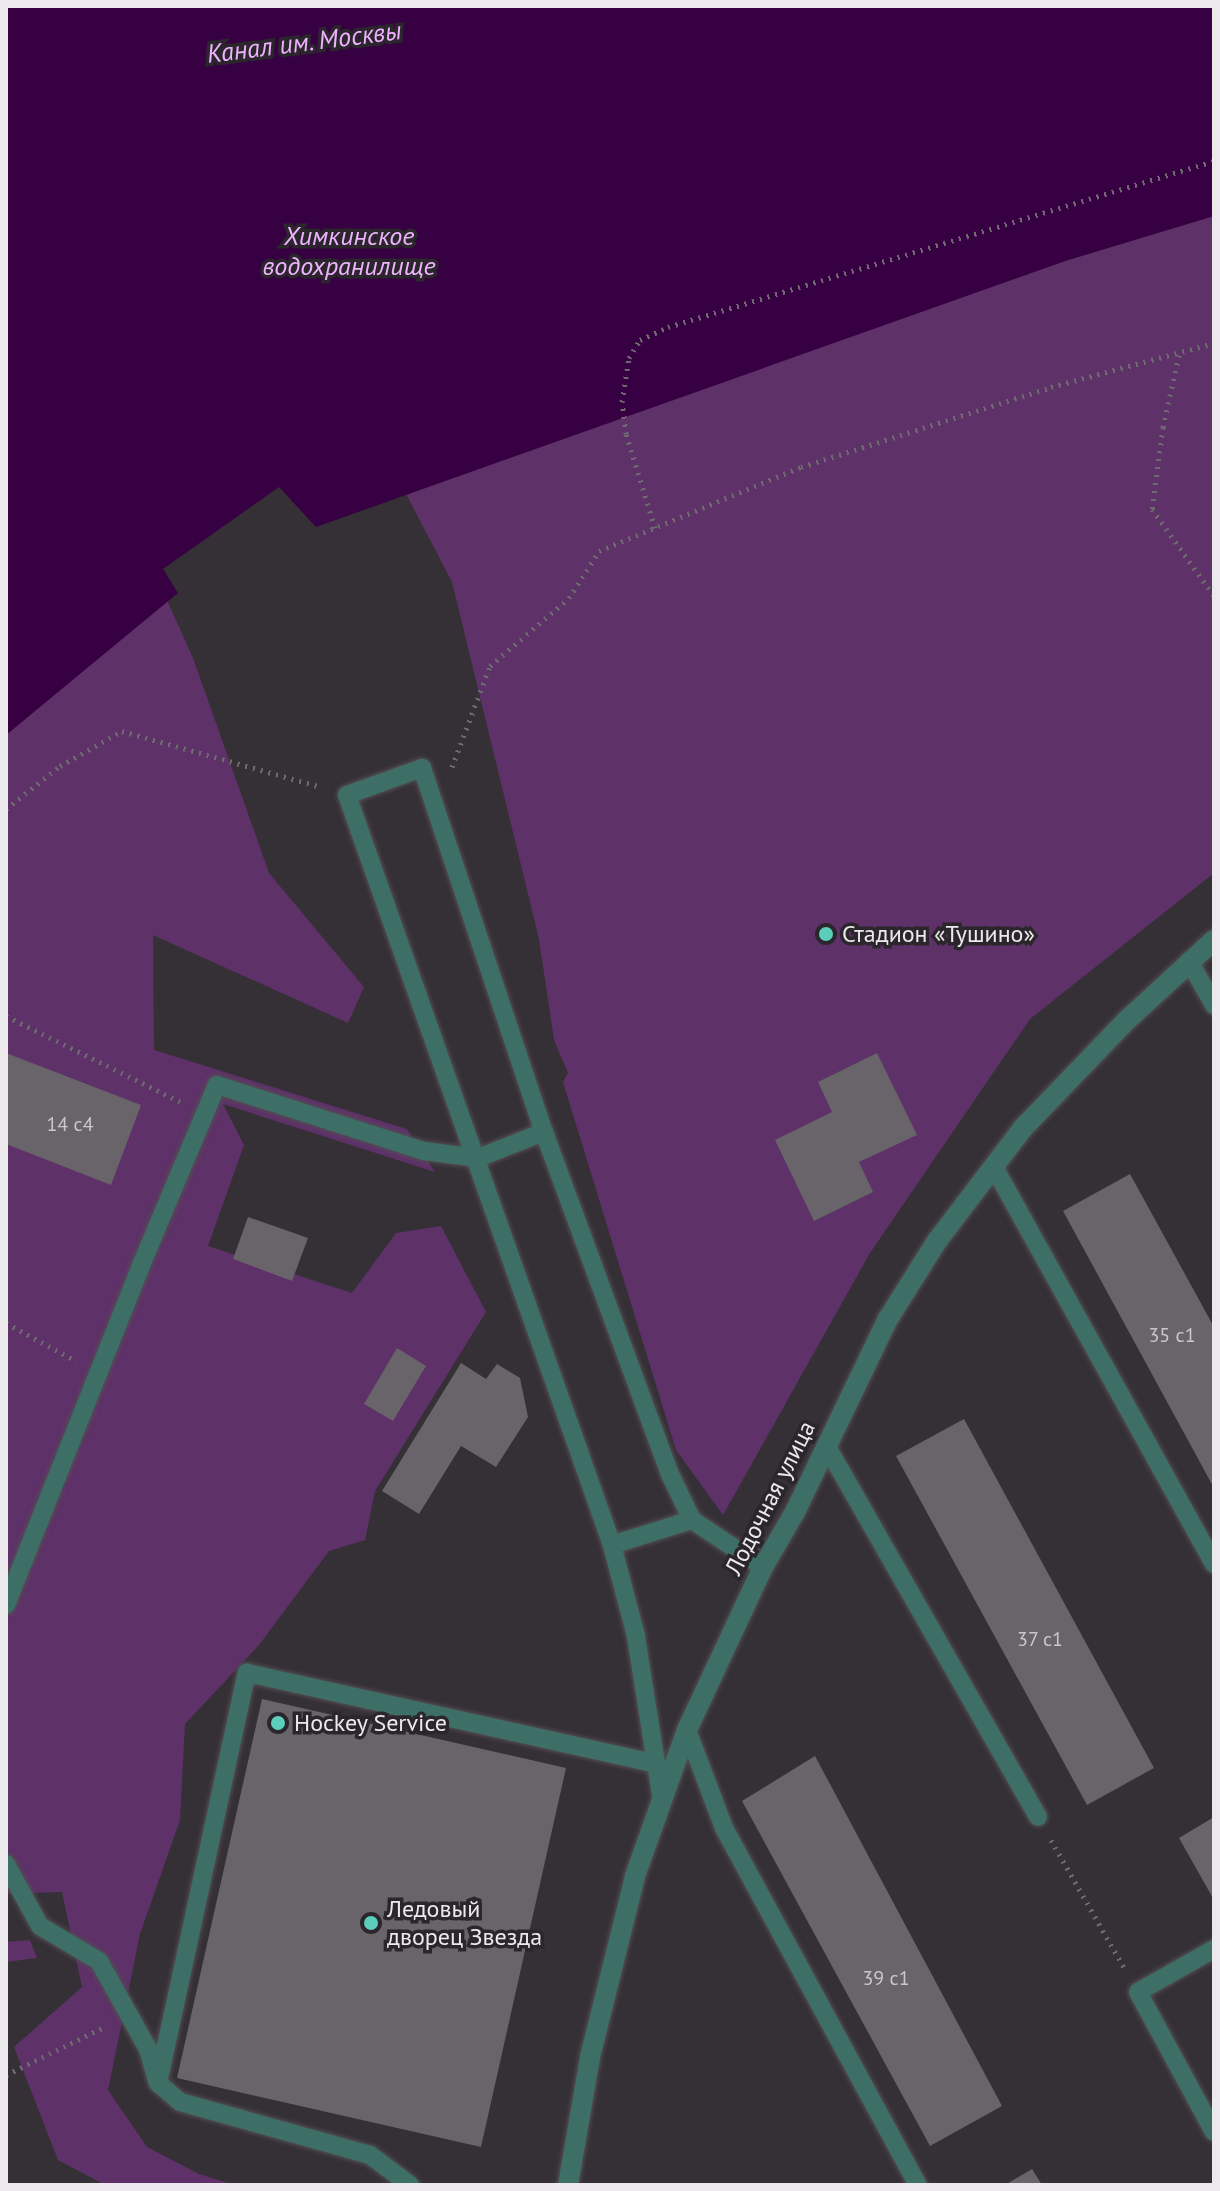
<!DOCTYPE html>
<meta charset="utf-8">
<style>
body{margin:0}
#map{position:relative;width:1220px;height:2191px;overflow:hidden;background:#353036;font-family:"PT Sans",sans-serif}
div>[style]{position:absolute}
.green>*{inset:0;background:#5e3169}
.water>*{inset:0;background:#370043}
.building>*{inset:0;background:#69636a}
.path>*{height:5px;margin-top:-2.5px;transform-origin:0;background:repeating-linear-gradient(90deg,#6e6a6f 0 2px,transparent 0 8px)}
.roads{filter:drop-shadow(0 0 2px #524e53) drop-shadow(0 0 2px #524e53)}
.service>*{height:18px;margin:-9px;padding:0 9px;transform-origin:9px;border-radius:9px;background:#3e6f66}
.tertiary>*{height:20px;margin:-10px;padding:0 10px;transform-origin:10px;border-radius:10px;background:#3e6f66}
.dots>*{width:22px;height:22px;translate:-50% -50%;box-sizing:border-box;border:4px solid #2b262c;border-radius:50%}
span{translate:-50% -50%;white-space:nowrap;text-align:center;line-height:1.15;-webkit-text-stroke:7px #2b262c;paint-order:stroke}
.number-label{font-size:20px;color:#cbc8cc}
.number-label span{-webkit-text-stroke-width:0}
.poi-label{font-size:24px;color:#ece9ed}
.left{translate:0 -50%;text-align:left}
.street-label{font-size:24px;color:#ece9ed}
.water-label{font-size:26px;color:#eeb2fe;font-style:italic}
.frame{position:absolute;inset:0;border:8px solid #ece9ed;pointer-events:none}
</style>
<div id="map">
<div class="green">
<i style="clip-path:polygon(1214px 216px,1214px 873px,1030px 1019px,870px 1253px,723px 1515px,676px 1450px,563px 1082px,568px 1073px,554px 1040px,539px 939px,452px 582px,405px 492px,1065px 261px)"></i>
<i style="clip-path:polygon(167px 600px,193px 658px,269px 873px,364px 987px,348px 1023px,153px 935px,154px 1050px,407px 1129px,435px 1172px,223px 1104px,244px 1145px,208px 1246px,352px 1293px,396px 1233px,441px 1226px,486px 1312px,375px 1491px,365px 1540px,329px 1551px,259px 1645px,185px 1724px,180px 1820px,140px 1934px,108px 2090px,147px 2147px,199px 2174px,235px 2185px,105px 2185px,58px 2160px,14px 2047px,82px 1987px,62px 1892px,6px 1894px,6px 735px)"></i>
<i style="clip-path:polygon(30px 1940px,37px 1958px,6px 1962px,6px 1942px)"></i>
</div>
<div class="water">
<i style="clip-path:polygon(6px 6px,1214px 6px,1214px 216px,1065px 261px,316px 527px,279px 487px,163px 569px,178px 593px,6px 735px)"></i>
</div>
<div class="building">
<i style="clip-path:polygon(6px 1053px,141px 1105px,111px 1185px,6px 1144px)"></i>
<i style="clip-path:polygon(877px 1053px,917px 1135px,859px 1162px,873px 1192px,814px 1221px,775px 1140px,832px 1112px,818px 1082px)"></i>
<i style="clip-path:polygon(1130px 1174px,1214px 1327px,1214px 1488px,1063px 1211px)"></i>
<i style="clip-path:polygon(248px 1217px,308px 1238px,292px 1281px,233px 1259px)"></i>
<i style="clip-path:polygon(397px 1348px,426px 1366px,393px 1421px,364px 1404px)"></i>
<i style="clip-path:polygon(461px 1363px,486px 1379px,497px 1364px,520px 1378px,528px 1417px,496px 1467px,461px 1446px,419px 1514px,382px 1491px)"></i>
<i style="clip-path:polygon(964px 1419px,1154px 1768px,1087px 1805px,896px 1456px)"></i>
<i style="clip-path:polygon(262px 1699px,566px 1768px,481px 2147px,177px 2078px)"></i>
<i style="clip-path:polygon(815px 1756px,1002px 2106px,930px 2146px,742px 1801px)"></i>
<i style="clip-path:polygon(1214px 1817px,1214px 1900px,1179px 1838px)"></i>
<i style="clip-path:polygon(1032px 2169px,1042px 2185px,1005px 2185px)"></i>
</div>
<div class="path">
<i style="left:1179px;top:355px;width:74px;rotate:102.5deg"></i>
<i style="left:1163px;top:427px;width:83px;rotate:97.6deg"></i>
<i style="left:1152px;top:509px;width:107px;rotate:54.5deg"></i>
<i style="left:655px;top:528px;width:98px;rotate:-107.1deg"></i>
<i style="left:626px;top:434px;width:32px;rotate:-97deg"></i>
<i style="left:622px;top:402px;width:45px;rotate:-81deg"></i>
<i style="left:629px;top:358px;width:21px;rotate:-59deg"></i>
<i style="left:640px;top:340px;width:31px;rotate:-25deg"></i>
<i style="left:668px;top:327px;width:571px;rotate:-16.91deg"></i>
<i style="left:452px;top:767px;width:108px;rotate:-69.4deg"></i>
<i style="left:490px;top:666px;width:104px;rotate:-40.7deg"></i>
<i style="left:569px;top:598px;width:56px;rotate:-57.4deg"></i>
<i style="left:599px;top:551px;width:219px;rotate:-22.6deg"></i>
<i style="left:801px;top:467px;width:262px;rotate:-17.7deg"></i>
<i style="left:1051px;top:387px;width:169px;rotate:-15.1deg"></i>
<i style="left:6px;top:809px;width:69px;rotate:-38.5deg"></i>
<i style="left:60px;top:766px;width:71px;rotate:-29.4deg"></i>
<i style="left:122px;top:731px;width:207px;rotate:15.7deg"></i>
<i style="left:6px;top:1016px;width:195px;rotate:26.2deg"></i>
<i style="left:6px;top:1323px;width:80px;rotate:28.5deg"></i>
<i style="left:1051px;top:1840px;width:151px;rotate:60.2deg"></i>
<i style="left:6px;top:2075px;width:111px;rotate:-26.1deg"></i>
</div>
<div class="roads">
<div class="service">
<i style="left:1189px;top:961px;width:51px;rotate:60.4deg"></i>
<i style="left:994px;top:1167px;width:454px;rotate:61deg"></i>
<i style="left:826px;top:1445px;width:428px;rotate:60.3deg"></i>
<i style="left:612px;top:1545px;width:84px;rotate:-17.4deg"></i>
<i style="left:6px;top:1605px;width:368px;rotate:-68.3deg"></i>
<i style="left:142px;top:1263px;width:193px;rotate:-67.2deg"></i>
<i style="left:217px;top:1085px;width:217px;rotate:17.7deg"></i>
<i style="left:424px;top:1151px;width:54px;rotate:7.4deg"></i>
<i style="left:478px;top:1158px;width:71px;rotate:-21.5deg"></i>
<i style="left:687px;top:1730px;width:105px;rotate:69.3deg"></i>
<i style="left:724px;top:1828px;width:406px;rotate:61.5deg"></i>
<i style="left:662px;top:1801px;width:167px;rotate:-99deg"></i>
<i style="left:636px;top:1636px;width:94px;rotate:-104.8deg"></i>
<i style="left:612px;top:1545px;width:795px;rotate:-109.46deg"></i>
<i style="left:347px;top:795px;width:80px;rotate:-19.8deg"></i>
<i style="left:422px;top:768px;width:384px;rotate:71.5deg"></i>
<i style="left:544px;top:1132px;width:362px;rotate:69.8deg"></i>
<i style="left:669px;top:1472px;width:53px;rotate:64.4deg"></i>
<i style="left:692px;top:1520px;width:85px;rotate:33.5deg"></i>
<i style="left:6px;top:1864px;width:71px;rotate:61.3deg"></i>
<i style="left:40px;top:1926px;width:69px;rotate:30.7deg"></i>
<i style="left:99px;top:1961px;width:101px;rotate:60.9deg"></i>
<i style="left:148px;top:2049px;width:33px;rotate:74deg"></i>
<i style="left:1214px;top:1949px;width:87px;rotate:150.5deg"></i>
<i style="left:1138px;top:1992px;width:159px;rotate:61.5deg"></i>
<i style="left:410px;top:2185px;width:50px;rotate:-143.1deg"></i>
<i style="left:370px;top:2155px;width:197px;rotate:-164.4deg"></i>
<i style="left:180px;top:2102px;width:29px;rotate:-139deg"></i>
<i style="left:158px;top:2083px;width:420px;rotate:-77.8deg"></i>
<i style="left:247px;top:1673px;width:419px;rotate:12.5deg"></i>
</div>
<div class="tertiary">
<i style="left:568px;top:2185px;width:130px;rotate:-80.2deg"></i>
<i style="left:590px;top:2057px;width:187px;rotate:-76deg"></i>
<i style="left:635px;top:1876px;width:155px;rotate:-70.4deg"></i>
<i style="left:687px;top:1730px;width:180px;rotate:-65deg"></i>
<i style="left:763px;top:1567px;width:66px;rotate:-59.9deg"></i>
<i style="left:796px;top:1510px;width:212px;rotate:-64.3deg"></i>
<i style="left:888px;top:1319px;width:92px;rotate:-57.9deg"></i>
<i style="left:937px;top:1241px;width:143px;rotate:-52.7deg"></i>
<i style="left:1024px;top:1127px;width:149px;rotate:-46.1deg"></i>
<i style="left:1127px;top:1020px;width:118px;rotate:-42.6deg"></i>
</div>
</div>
<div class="dots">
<i style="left:826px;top:934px;background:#5bcebc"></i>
<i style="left:278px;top:1723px;background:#5bcebc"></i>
<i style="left:371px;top:1923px;background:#5bcebc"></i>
</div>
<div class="number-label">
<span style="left:70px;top:1124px">14 с4</span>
<span style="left:1172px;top:1335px">35 с1</span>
<span style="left:1040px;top:1639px">37 с1</span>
<span style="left:886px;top:1978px">39 с1</span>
</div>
<div class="poi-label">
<span class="left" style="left:842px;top:934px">Стадион «Тушино»</span>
<span class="left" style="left:294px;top:1723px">Hockey Service</span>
<span class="left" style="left:387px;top:1923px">Ледовый<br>дворец Звезда</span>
</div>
<div class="street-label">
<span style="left:770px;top:1498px;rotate:-63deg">Лодочная улица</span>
</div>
<div class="water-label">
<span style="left:304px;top:42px;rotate:-7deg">Канал им. Москвы</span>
<span style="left:349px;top:251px">Химкинское<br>водохранилище</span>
</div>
<div class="frame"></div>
</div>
